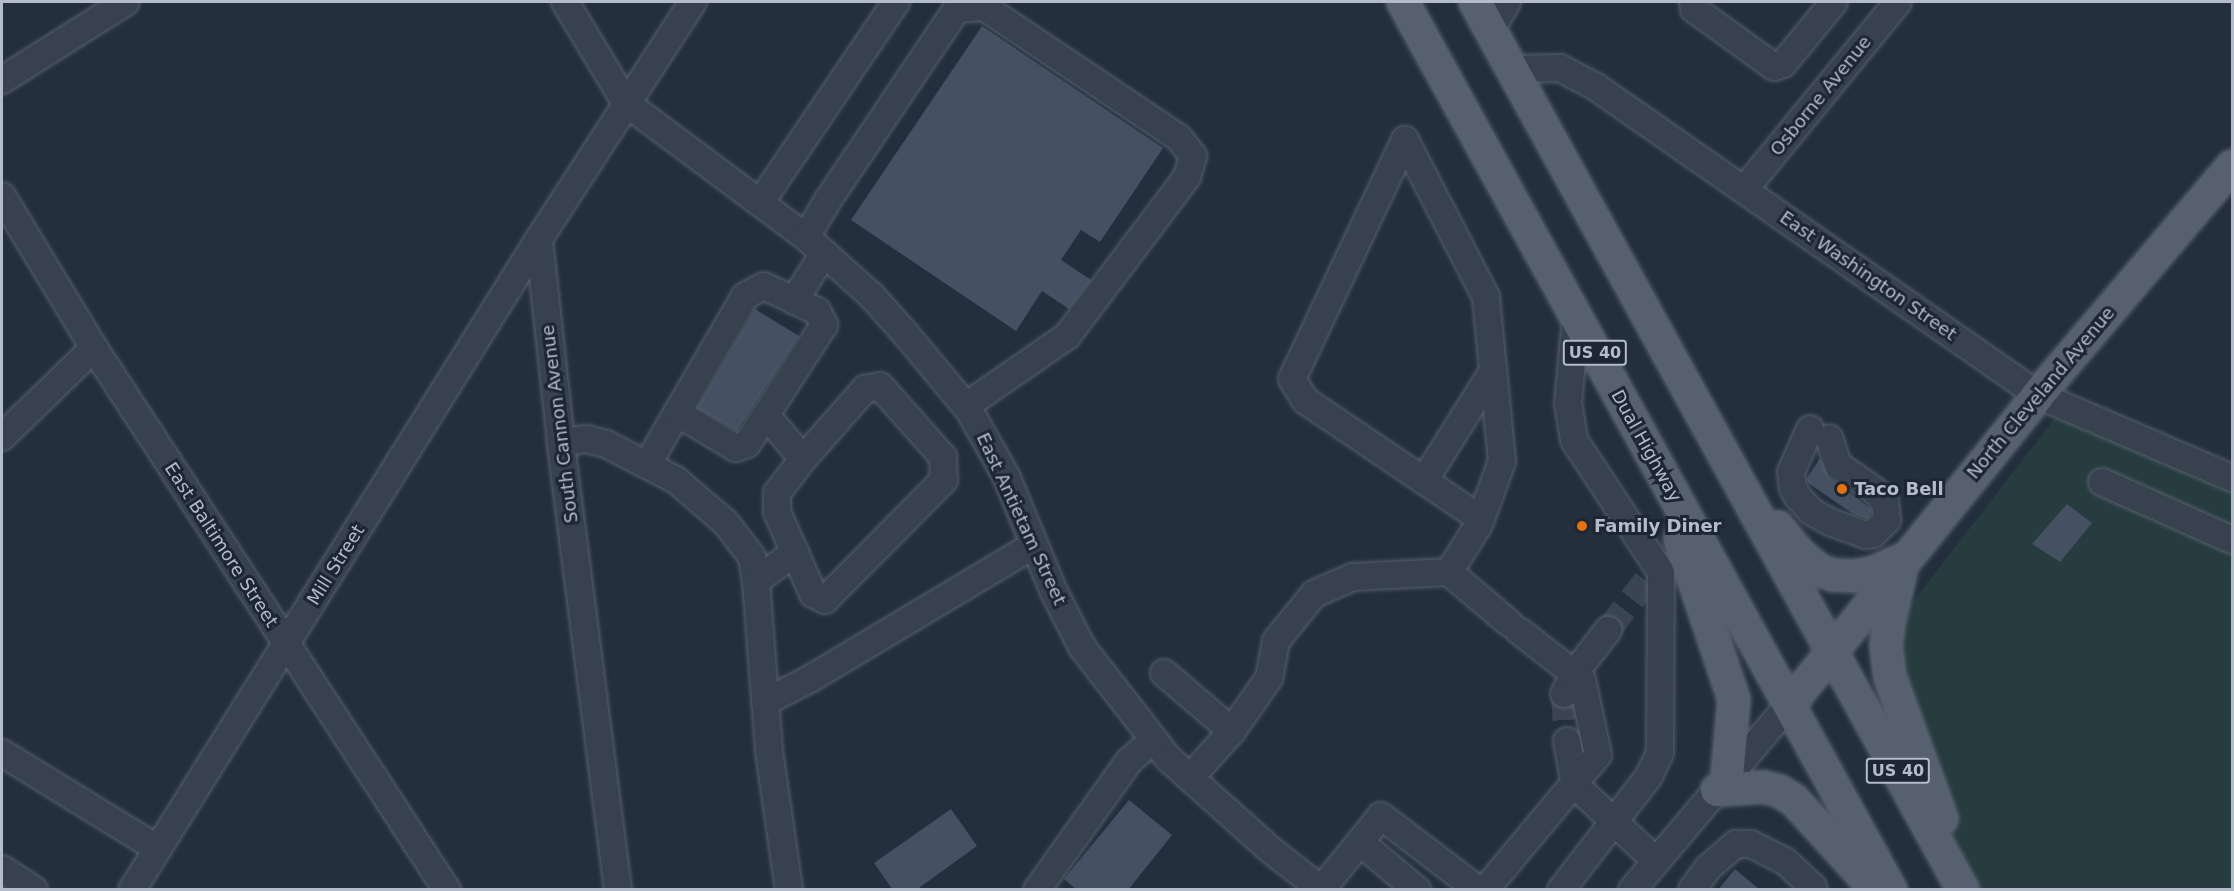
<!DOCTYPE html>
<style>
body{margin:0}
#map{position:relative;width:2234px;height:891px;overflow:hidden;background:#242f3e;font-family:"DejaVu Sans",sans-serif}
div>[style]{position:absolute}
.green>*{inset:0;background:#263c3f}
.building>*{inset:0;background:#455162}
.minor-tunnel>*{height:26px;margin-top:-13px;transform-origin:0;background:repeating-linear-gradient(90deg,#3a4453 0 26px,transparent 0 39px)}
.roads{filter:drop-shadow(0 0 2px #565f6c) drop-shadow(0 0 2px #565f6c)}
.minor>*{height:26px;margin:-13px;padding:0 13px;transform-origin:13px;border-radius:13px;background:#38414e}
.major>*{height:32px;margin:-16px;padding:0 16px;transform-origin:16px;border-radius:16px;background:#56606e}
.dots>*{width:16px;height:16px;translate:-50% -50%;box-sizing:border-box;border:3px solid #1d2633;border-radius:50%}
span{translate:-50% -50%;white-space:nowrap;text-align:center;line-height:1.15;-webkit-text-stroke:6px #1d2633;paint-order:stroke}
.shield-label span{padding:2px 4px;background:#1d2633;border:2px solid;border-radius:4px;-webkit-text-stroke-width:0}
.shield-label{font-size:16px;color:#b4bcc9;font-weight:700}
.street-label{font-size:18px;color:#b4bcc9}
.poi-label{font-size:18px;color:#b4bcc9;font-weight:700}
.left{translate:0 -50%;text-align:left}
.frame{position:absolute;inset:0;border:3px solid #b4bcc9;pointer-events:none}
</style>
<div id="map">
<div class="green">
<i style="clip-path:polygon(2059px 413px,2232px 485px,2232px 889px,1971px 889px,1904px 734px,1894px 626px)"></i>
</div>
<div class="building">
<i style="clip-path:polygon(982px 26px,1163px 148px,1100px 242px,1081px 230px,1061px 260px,1091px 280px,1069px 309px,1042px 291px,1016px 331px,851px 220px)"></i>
<i style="clip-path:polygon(755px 309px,799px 336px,737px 431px,697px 408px)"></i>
<i style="clip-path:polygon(1820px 458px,1829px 477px,1871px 509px,1871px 514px,1867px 519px,1853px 514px,1808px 483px,1807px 478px)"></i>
<i style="clip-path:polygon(2067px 504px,2092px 523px,2060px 562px,2032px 544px)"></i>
<i style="clip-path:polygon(1129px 800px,1172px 835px,1128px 890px,1077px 890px,1064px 879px)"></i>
<i style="clip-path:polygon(951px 809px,977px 846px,916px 890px,893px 890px,874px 863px)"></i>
<i style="clip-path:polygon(1735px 869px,1760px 890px,1718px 890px)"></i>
</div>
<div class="minor-tunnel">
<i style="left:1608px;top:630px;width:62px;rotate:-52.2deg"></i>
<i style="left:1564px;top:694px;width:47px;rotate:86.3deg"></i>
</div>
<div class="roads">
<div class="minor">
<i style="left:565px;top:2px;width:118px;rotate:58.9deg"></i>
<i style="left:626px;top:103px;width:224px;rotate:36.7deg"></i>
<i style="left:806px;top:237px;width:89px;rotate:41.8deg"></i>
<i style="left:872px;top:296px;width:48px;rotate:48.4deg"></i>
<i style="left:904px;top:332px;width:102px;rotate:50.2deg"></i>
<i style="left:969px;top:410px;width:76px;rotate:60.7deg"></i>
<i style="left:1006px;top:476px;width:126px;rotate:67.5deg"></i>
<i style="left:1054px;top:592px;width:62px;rotate:63deg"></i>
<i style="left:1082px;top:647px;width:142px;rotate:52.2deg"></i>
<i style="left:1169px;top:759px;width:138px;rotate:41.8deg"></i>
<i style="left:1272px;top:851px;width:63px;rotate:38deg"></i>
<i style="left:1693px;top:2px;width:7px;rotate:82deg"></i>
<i style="left:1694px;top:9px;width:99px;rotate:35.9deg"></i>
<i style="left:1774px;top:67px;width:9px;rotate:-18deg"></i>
<i style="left:1783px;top:64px;width:80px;rotate:-50.6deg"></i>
<i style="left:1491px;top:29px;width:31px;rotate:-59deg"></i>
<i style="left:1513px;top:69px;width:47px;rotate:-1.2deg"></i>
<i style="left:1560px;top:68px;width:41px;rotate:27.8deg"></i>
<i style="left:1596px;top:87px;width:539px;rotate:34.87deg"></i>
<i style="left:2038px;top:395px;width:211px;rotate:23.2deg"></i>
<i style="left:2px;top:80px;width:146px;rotate:-32.2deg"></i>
<i style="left:1744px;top:190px;width:243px;rotate:-50.7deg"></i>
<i style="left:2px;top:196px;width:178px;rotate:58.8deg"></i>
<i style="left:94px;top:348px;width:647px;rotate:56.92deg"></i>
<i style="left:760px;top:203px;width:243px;rotate:-55.9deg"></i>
<i style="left:806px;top:237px;width:43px;rotate:-59.3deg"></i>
<i style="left:828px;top:200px;width:230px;rotate:-56deg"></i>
<i style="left:957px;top:9px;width:27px;rotate:-4deg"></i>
<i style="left:984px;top:7px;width:235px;rotate:33.9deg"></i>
<i style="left:1179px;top:138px;width:23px;rotate:52deg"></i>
<i style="left:1193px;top:156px;width:22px;rotate:106deg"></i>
<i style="left:1187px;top:177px;width:199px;rotate:127deg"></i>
<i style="left:1067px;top:336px;width:123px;rotate:145.3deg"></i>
<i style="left:794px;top:301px;width:57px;rotate:-58deg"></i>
<i style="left:766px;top:415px;width:57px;rotate:49.9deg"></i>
<i style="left:803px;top:459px;width:94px;rotate:-48.5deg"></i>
<i style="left:865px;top:389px;width:15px;rotate:-11deg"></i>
<i style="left:880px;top:386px;width:95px;rotate:48.4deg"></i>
<i style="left:943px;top:457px;width:23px;rotate:88deg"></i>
<i style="left:944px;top:480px;width:169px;rotate:134.8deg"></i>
<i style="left:825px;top:600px;width:13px;rotate:-153deg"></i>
<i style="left:813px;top:594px;width:90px;rotate:-113.7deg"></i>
<i style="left:777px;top:512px;width:19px;rotate:-90deg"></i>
<i style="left:777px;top:493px;width:43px;rotate:-52.6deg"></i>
<i style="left:1810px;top:429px;width:47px;rotate:113.8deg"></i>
<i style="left:1791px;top:472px;width:16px;rotate:83deg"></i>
<i style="left:1793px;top:488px;width:10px;rotate:61deg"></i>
<i style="left:1798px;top:497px;width:21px;rotate:47deg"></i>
<i style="left:1812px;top:512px;width:21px;rotate:29deg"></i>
<i style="left:1830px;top:522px;width:38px;rotate:20deg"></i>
<i style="left:1866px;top:535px;width:7px;rotate:-8deg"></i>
<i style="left:1873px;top:534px;width:20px;rotate:-45deg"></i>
<i style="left:1887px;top:520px;width:18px;rotate:-96deg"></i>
<i style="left:1885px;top:502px;width:16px;rotate:-133deg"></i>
<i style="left:1874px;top:490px;width:44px;rotate:-145.2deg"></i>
<i style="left:1838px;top:465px;width:28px;rotate:-108deg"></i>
<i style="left:2px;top:437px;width:128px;rotate:-44.1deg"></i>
<i style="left:561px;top:442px;width:26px;rotate:-7deg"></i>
<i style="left:587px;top:439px;width:20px;rotate:15deg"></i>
<i style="left:606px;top:444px;width:79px;rotate:27.2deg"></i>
<i style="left:676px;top:480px;width:66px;rotate:40.7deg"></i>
<i style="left:726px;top:523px;width:43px;rotate:52.6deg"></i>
<i style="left:752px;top:557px;width:24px;rotate:81deg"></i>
<i style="left:756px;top:581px;width:170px;rotate:85.6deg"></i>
<i style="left:769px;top:751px;width:140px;rotate:81.8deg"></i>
<i style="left:647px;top:465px;width:60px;rotate:-60deg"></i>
<i style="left:677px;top:413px;width:135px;rotate:-59.8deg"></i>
<i style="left:745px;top:296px;width:21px;rotate:-28deg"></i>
<i style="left:764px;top:286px;width:59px;rotate:25.3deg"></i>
<i style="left:817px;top:311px;width:16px;rotate:63deg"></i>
<i style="left:824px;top:325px;width:142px;rotate:122.9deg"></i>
<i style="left:747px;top:444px;width:12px;rotate:160deg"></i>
<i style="left:736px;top:448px;width:69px;rotate:-149.3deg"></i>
<i style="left:1424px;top:481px;width:130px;rotate:-57.9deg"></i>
<i style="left:2102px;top:482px;width:142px;rotate:24deg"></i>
<i style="left:1449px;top:572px;width:79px;rotate:40.4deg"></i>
<i style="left:756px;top:581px;width:49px;rotate:-36.6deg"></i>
<i style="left:1164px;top:673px;width:89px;rotate:40.5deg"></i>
<i style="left:1564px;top:694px;width:22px;rotate:-63deg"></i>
<i style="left:1574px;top:674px;width:56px;rotate:-52.3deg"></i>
<i style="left:765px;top:702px;width:51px;rotate:-27.1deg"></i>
<i style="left:810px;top:679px;width:261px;rotate:-30.9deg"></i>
<i style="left:1567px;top:741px;width:45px;rotate:79.7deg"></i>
<i style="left:1575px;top:785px;width:111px;rotate:43.2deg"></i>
<i style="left:2px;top:753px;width:183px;rotate:31.6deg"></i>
<i style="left:1190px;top:778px;width:63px;rotate:-48.2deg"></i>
<i style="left:1232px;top:731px;width:65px;rotate:-55.1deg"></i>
<i style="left:1269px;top:678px;width:38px;rotate:-79deg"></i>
<i style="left:1276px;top:641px;width:60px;rotate:-51deg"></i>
<i style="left:1314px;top:594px;width:43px;rotate:-23.6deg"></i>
<i style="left:1353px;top:577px;width:96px;rotate:-3deg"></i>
<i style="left:1449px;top:572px;width:54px;rotate:-57.8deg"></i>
<i style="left:1478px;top:526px;width:8px;rotate:-67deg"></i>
<i style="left:1481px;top:519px;width:62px;rotate:-70.1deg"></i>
<i style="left:1502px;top:461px;width:165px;rotate:-95.6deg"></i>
<i style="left:1486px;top:297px;width:177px;rotate:-117.3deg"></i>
<i style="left:1405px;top:140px;width:264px;rotate:115.3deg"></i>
<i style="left:1292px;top:379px;width:26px;rotate:58deg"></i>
<i style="left:1306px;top:401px;width:211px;rotate:34deg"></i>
<i style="left:1360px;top:842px;width:75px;rotate:40.1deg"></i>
<i style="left:2px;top:869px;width:38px;rotate:33deg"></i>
<i style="left:132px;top:890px;width:768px;rotate:-57.99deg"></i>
<i style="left:618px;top:890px;width:452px;rotate:-97.3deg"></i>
<i style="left:561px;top:442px;width:204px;rotate:-96.2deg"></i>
<i style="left:539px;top:239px;width:283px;rotate:-57deg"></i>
<i style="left:1037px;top:890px;width:158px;rotate:-54.5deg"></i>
<i style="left:1129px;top:761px;width:33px;rotate:-41deg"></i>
<i style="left:1321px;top:890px;width:95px;rotate:-51deg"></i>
<i style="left:1381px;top:816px;width:122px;rotate:37.3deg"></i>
<i style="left:1485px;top:890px;width:176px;rotate:-50.1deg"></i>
<i style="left:1598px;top:755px;width:77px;rotate:-102deg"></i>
<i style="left:1582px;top:680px;width:80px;rotate:-142.1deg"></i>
<i style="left:1561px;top:890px;width:144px;rotate:-52.3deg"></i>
<i style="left:1649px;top:776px;width:26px;rotate:-65deg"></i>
<i style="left:1660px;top:752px;width:180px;rotate:-89.7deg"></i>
<i style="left:1661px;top:572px;width:158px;rotate:-123.4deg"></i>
<i style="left:1574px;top:440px;width:36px;rotate:-99deg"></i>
<i style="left:1568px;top:404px;width:86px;rotate:-84.7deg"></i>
<i style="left:1632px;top:890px;width:244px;rotate:-49.7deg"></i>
<i style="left:1692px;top:890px;width:27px;rotate:-54deg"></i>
<i style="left:1708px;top:868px;width:37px;rotate:-41deg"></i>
<i style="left:1736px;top:844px;width:15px"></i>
<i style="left:1751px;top:844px;width:38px;rotate:27deg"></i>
<i style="left:1785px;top:861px;width:38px;rotate:43deg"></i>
<i style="left:1813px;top:887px;width:4px;rotate:135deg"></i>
</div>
<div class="major">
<i style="left:1403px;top:2px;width:1013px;rotate:61.21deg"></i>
<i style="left:1475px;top:2px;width:1013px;rotate:61.21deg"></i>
<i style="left:1778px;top:527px;width:35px;rotate:51deg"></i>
<i style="left:1800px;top:554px;width:25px;rotate:40deg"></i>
<i style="left:1819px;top:570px;width:15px;rotate:20deg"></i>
<i style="left:1833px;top:575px;width:20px;rotate:3deg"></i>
<i style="left:1853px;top:576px;width:19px;rotate:-9deg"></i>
<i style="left:1872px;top:573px;width:35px;rotate:-24deg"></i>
<i style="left:1680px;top:539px;width:169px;rotate:71.4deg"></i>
<i style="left:1734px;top:699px;width:79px;rotate:95.1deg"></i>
<i style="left:1901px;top:571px;width:52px;rotate:103.2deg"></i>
<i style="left:1889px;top:622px;width:24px;rotate:97deg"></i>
<i style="left:1886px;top:646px;width:31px;rotate:83deg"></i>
<i style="left:1890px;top:677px;width:151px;rotate:69.9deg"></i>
<i style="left:1790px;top:704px;width:396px;rotate:-51.2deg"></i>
<i style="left:2038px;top:395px;width:300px;rotate:-49.7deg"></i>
<i style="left:1717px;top:790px;width:47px;rotate:-3.7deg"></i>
<i style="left:1764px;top:787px;width:16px;rotate:15deg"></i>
<i style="left:1779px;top:791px;width:17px;rotate:31deg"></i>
<i style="left:1794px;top:800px;width:122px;rotate:47.7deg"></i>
</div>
</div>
<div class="dots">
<i style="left:1842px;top:489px;background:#e8710a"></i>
<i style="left:1582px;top:526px;background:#e8710a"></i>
</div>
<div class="shield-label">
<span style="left:1595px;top:353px">US 40</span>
<span style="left:1898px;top:771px">US 40</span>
</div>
<div class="street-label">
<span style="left:1821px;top:96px;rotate:-51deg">Osborne Avenue</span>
<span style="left:1868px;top:276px;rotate:35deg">East Washington Street</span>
<span style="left:2041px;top:393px;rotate:-50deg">North Cleveland Avenue</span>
<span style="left:560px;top:424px;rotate:-97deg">South Cannon Avenue</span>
<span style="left:1646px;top:446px;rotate:61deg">Dual Highway</span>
<span style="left:1021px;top:519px;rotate:65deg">East Antietam Street</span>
<span style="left:221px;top:545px;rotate:57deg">East Baltimore Street</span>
<span style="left:336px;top:565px;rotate:-58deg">Mill Street</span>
</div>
<div class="poi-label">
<span class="left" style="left:1854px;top:489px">Taco Bell</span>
<span class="left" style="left:1594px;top:526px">Family Diner</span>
</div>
<div class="frame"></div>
</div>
